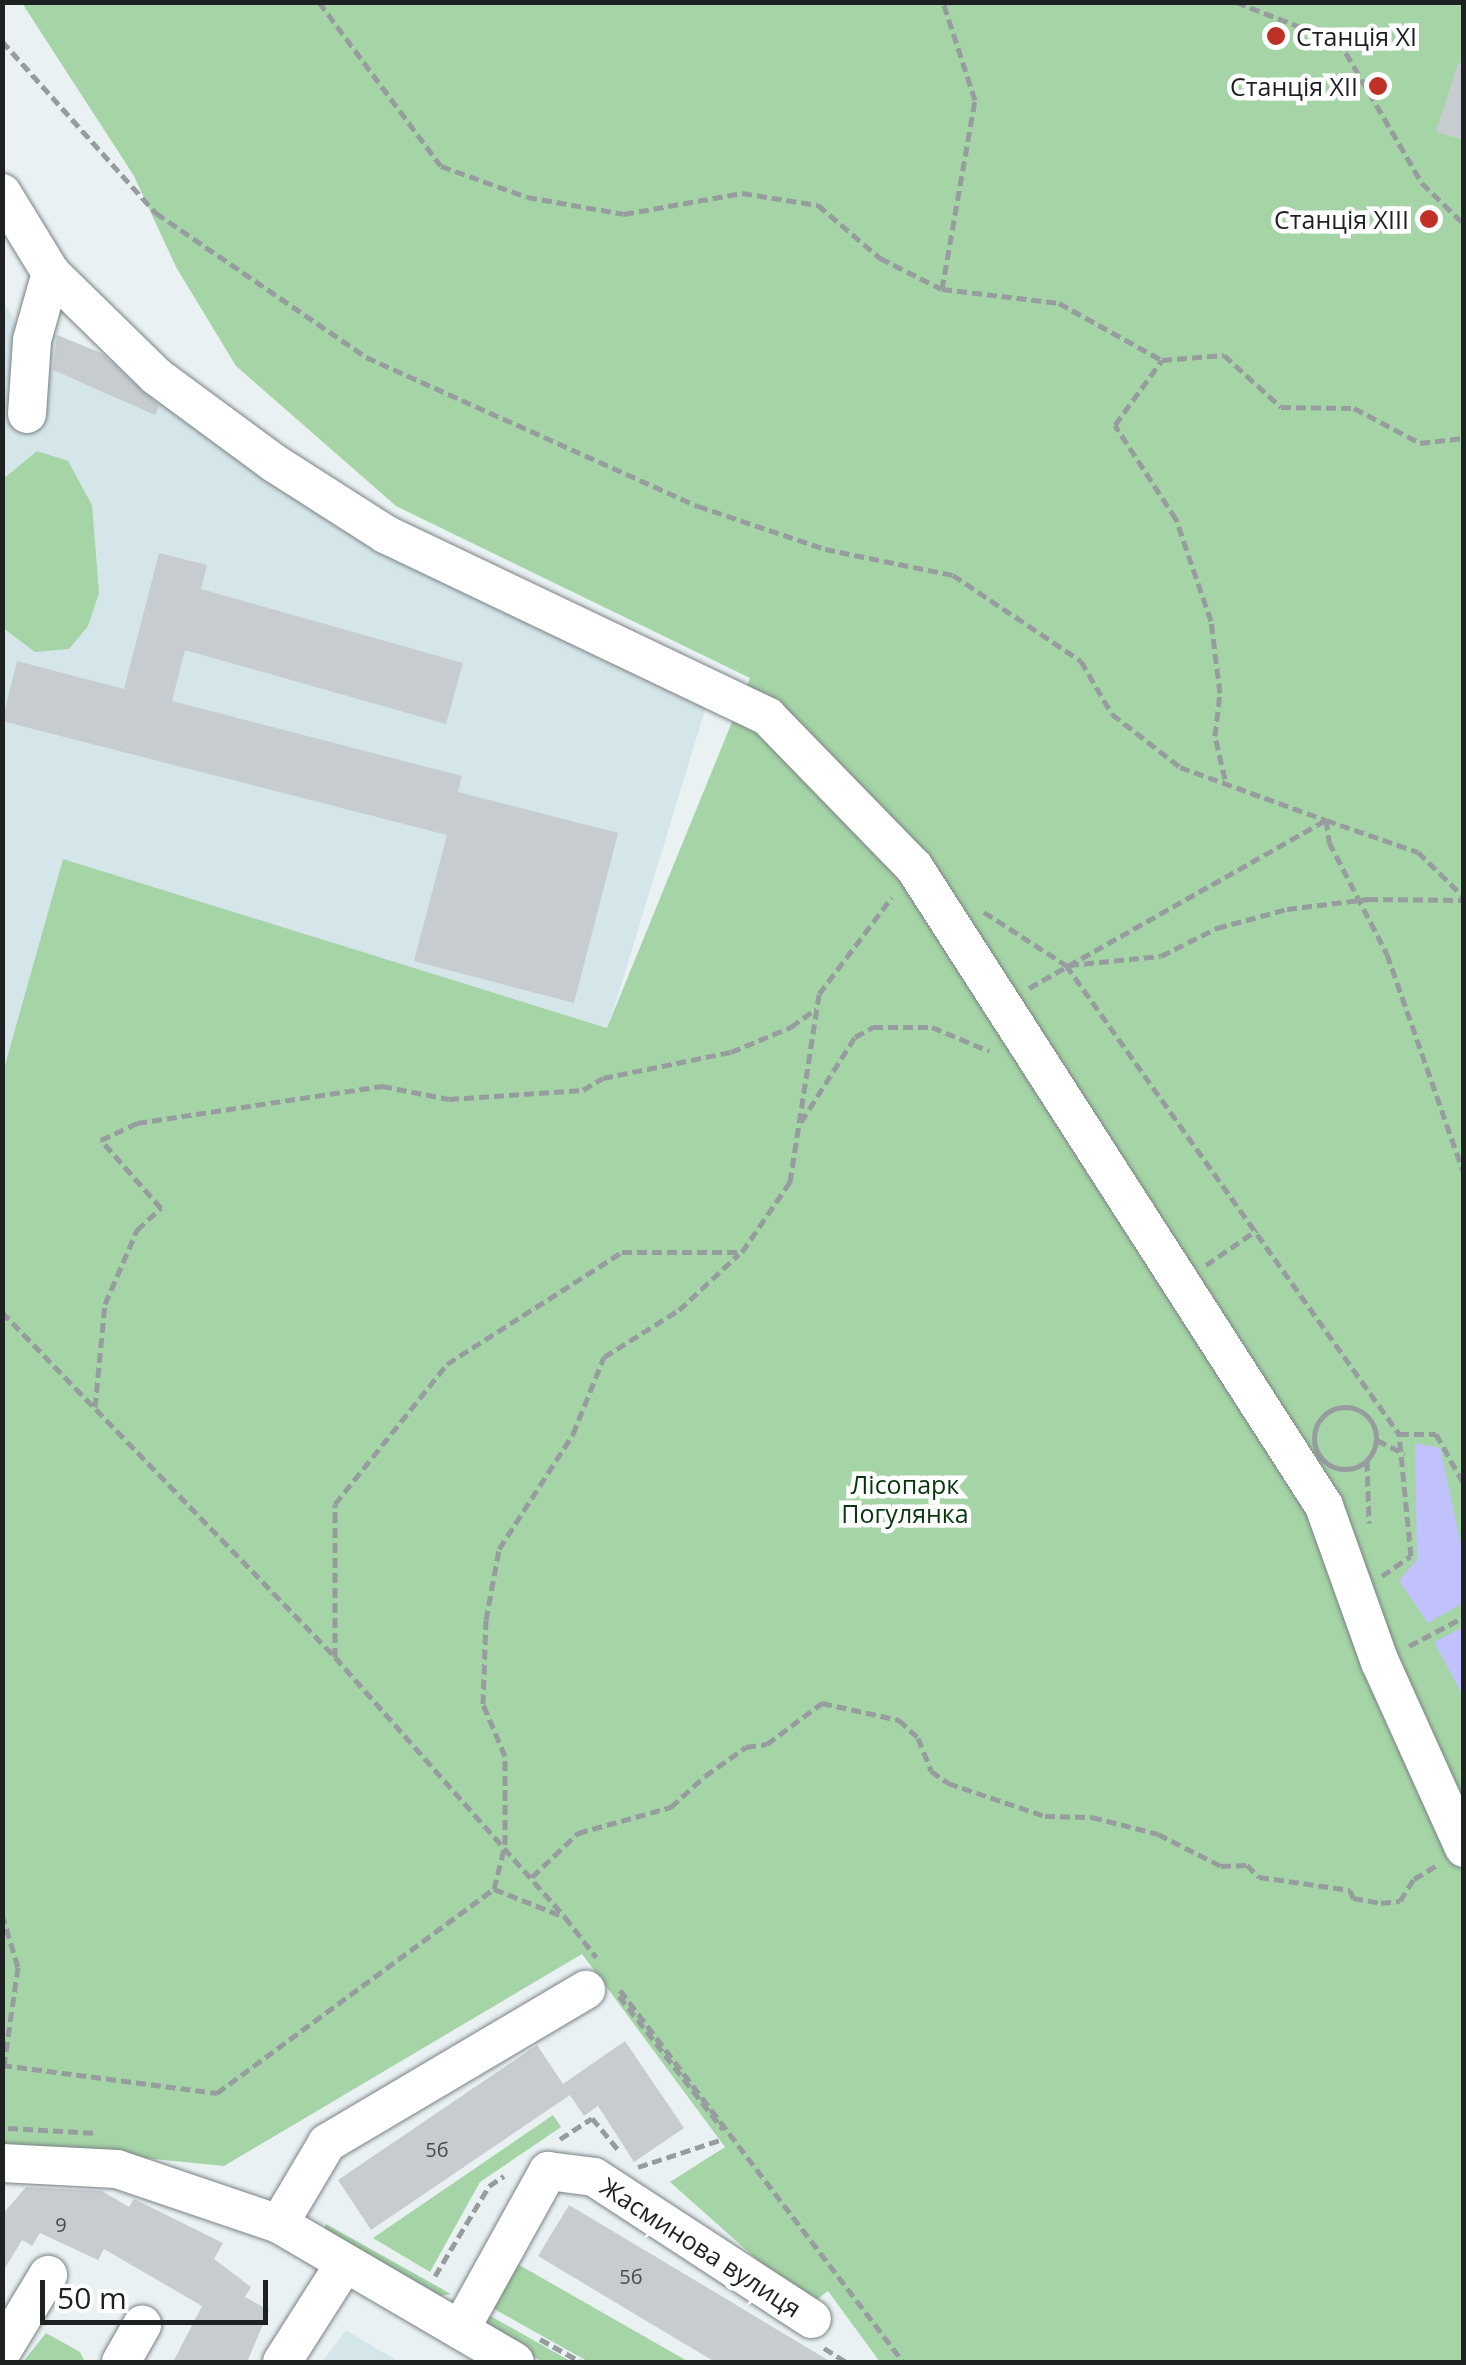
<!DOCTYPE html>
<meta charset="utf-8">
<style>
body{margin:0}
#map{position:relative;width:1466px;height:2365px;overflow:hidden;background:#e9f1f3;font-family:"Open Sans",sans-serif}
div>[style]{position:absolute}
.built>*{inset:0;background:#d5e6ea}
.green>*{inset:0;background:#a5d4a6}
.water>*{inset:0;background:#c1c1fe}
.building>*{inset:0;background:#c7ccd1}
.path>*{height:5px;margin-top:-2.5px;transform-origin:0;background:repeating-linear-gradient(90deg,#979d9e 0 10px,transparent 0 15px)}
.path>.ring{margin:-2.5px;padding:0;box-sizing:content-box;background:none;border:5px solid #979d9e;border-radius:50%}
.roads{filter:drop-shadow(0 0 2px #7b8284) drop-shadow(0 0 2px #7b8284)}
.minor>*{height:38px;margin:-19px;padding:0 19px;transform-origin:19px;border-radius:19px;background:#fff}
.dots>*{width:28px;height:28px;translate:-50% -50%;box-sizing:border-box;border:5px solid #fff;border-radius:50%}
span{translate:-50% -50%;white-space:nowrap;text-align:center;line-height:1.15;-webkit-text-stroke:9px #fff;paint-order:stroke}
.number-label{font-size:20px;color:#484c4d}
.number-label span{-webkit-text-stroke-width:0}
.poi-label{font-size:25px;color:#1e2121}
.left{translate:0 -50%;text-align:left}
.right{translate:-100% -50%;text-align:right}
.park-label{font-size:25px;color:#08360e}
.street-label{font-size:25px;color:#1e2121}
.frame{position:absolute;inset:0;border:5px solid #1e2121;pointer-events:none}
.scale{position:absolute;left:40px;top:2280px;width:228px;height:45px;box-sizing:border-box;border:5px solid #1e2121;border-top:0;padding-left:12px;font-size:30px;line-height:35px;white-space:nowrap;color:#1e2121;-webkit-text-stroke:8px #fff;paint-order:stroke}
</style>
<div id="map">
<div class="built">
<i style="clip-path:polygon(3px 301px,24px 337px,50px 332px,138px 369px,163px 395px,708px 700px,608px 1028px,63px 860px,3px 1072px)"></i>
<i style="clip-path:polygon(346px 2330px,399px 2362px,322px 2362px)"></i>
</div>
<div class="green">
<i style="clip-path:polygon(22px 3px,1463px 3px,1463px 2362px,880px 2362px,828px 2291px,809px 2306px,670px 2182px,725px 2147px,582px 1954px,224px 2166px,2px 2144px,3px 1072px,63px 859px,607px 1028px,750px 678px,396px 506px,236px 366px,176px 267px,134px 176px)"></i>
<i style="clip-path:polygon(37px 451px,68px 461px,92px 505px,99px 593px,88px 626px,69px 649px,35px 652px,3px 628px,2px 480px)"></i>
<i style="clip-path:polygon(553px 2115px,561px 2127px,480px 2182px,430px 2272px,373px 2238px)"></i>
<i style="clip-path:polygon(326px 2224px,451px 2294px,430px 2298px,321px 2236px)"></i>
<i style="clip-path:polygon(514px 2262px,689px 2362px,589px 2362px,489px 2306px)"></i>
<i style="clip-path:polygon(480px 2310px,572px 2362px,543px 2362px,482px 2327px)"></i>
<i style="clip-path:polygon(46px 2333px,80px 2352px,85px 2362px,23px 2362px)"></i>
</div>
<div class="water">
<i style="clip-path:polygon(1415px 1443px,1440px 1448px,1463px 1553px,1463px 1603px,1428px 1623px,1399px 1581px,1417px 1559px)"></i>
<i style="clip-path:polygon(1463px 1627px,1464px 1627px,1463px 1696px,1434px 1642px)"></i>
</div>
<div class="building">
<i style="clip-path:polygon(1458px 63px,1464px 64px,1464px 140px,1436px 132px)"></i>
<i style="clip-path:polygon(57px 335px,101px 353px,159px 406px,155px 415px,53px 370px)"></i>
<i style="clip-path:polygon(159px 553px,207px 565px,201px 589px,463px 663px,446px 724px,185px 650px,172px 701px,462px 776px,458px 792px,618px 833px,574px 1003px,414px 961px,447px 835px,2px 721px,17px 661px,124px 689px)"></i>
<i style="clip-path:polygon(625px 2041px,684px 2128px,634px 2162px,598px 2106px,584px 2116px,570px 2095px,371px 2230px,338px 2180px,537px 2045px,563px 2084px)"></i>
<i style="clip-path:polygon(26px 2187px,102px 2191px,129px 2207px,134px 2199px,223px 2243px,214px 2259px,251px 2287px,245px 2297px,269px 2310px,247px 2362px,173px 2362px,202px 2306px,104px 2249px,98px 2260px,40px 2233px,32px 2246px,22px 2240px,2px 2273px,2px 2215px)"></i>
<i style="clip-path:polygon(569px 2205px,723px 2297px,831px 2362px,715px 2362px,538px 2256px)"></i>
</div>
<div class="path">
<i style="left:319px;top:2px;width:204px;rotate:53.4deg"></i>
<i style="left:441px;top:166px;width:91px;rotate:19.8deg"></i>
<i style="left:527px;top:197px;width:98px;rotate:9.9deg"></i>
<i style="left:624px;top:214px;width:120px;rotate:-10.1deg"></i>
<i style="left:742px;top:193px;width:77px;rotate:9deg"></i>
<i style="left:818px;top:205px;width:82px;rotate:40.5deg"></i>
<i style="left:880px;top:258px;width:69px;rotate:26.6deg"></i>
<i style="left:942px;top:289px;width:118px;rotate:6.8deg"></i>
<i style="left:1059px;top:303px;width:118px;rotate:29deg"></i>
<i style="left:1236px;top:2px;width:91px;rotate:21.2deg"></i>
<i style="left:1321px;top:35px;width:31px;rotate:36deg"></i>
<i style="left:1346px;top:53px;width:151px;rotate:59.7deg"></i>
<i style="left:1422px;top:183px;width:59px;rotate:44.3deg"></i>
<i style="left:2px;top:41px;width:231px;rotate:48.2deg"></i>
<i style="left:156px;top:213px;width:255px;rotate:34.4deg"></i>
<i style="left:366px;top:357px;width:364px;rotate:24.2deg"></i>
<i style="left:698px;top:506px;width:134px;rotate:18.7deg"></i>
<i style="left:825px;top:549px;width:131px;rotate:11.5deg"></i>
<i style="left:953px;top:575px;width:154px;rotate:33.9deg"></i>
<i style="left:1081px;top:661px;width:61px;rotate:59.7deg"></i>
<i style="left:1112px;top:714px;width:86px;rotate:37.9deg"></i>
<i style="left:1180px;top:767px;width:155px;rotate:20deg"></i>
<i style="left:1326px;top:820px;width:22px;rotate:82deg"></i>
<i style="left:1329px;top:842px;width:126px;rotate:62.6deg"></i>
<i style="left:1387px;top:954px;width:233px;rotate:70.7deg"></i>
<i style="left:942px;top:289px;width:192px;rotate:-80.1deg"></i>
<i style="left:975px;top:100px;width:103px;rotate:-108.1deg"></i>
<i style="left:1225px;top:779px;width:44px;rotate:-103.1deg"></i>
<i style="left:1215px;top:736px;width:43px;rotate:-83.4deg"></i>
<i style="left:1220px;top:693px;width:73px;rotate:-97.1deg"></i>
<i style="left:1211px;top:621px;width:108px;rotate:-108.9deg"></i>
<i style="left:1176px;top:519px;width:112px;rotate:-123deg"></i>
<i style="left:1115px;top:425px;width:80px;rotate:-54.1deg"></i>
<i style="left:1162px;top:360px;width:62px;rotate:-4.6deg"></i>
<i style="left:1224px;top:355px;width:77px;rotate:42.4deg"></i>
<i style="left:1281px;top:407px;width:73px;rotate:0.8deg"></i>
<i style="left:1354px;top:408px;width:75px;rotate:27.9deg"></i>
<i style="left:1420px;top:443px;width:44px;rotate:-6.5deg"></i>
<i style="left:984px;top:912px;width:98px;rotate:32.9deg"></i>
<i style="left:1066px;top:965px;width:575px;rotate:54.62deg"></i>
<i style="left:1399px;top:1434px;width:37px"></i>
<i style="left:1436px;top:1434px;width:57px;rotate:60.8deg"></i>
<i style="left:1069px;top:965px;width:92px;rotate:-5.6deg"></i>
<i style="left:1161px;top:956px;width:63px;rotate:-26.6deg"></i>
<i style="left:1217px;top:928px;width:73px;rotate:-15.2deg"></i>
<i style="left:1287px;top:909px;width:82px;rotate:-7deg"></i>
<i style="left:1368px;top:899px;width:96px;rotate:0.6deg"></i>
<i style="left:1029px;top:988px;width:341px;rotate:-29.5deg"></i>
<i style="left:1326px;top:820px;width:97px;rotate:19.2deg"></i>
<i style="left:1418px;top:852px;width:64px;rotate:44.4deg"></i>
<i style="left:801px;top:1122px;width:101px;rotate:-57.6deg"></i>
<i style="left:855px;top:1037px;width:21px;rotate:-29deg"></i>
<i style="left:873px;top:1027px;width:59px"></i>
<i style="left:932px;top:1027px;width:62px;rotate:22.8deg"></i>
<i style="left:1206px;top:1265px;width:62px;rotate:-34.5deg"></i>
<i style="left:2px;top:1312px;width:479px;rotate:46deg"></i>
<i style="left:335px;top:1657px;width:347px;rotate:48.5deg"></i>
<i class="ring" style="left:1314px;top:1407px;width:57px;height:57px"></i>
<i style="left:95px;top:1407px;width:103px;rotate:-84.5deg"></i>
<i style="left:105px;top:1304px;width:81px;rotate:-66.6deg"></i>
<i style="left:137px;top:1230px;width:33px;rotate:-43deg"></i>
<i style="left:161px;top:1208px;width:91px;rotate:-131.4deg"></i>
<i style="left:101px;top:1140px;width:40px;rotate:-25deg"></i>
<i style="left:137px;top:1123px;width:248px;rotate:-8.6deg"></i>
<i style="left:382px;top:1086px;width:68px;rotate:11deg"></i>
<i style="left:449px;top:1099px;width:134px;rotate:-3.8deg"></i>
<i style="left:583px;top:1090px;width:23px;rotate:-31deg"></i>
<i style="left:603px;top:1078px;width:131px;rotate:-11.5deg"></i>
<i style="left:731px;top:1052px;width:65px;rotate:-22.6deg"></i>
<i style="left:791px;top:1027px;width:31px;rotate:-36deg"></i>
<i style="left:1377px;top:1440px;width:31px;rotate:27deg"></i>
<i style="left:1367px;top:1461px;width:62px;rotate:88.2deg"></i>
<i style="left:1382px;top:1576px;width:35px;rotate:-35deg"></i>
<i style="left:1411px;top:1556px;width:123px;rotate:-95.6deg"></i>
<i style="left:1409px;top:1646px;width:62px;rotate:-27.8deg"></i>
<i style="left:335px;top:1657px;width:153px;rotate:-90deg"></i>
<i style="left:335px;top:1504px;width:179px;rotate:-51.3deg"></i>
<i style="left:447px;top:1364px;width:208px;rotate:-32.6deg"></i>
<i style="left:622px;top:1252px;width:120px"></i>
<i style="left:742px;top:1252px;width:85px;rotate:-55.6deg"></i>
<i style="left:790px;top:1182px;width:190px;rotate:-81.2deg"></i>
<i style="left:819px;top:994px;width:121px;rotate:-53deg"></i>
<i style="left:532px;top:1877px;width:64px;rotate:-43.7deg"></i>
<i style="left:578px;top:1833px;width:97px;rotate:-15.6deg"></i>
<i style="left:671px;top:1807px;width:46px;rotate:-42.4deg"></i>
<i style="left:705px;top:1776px;width:50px;rotate:-35.3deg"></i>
<i style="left:746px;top:1747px;width:21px;rotate:-8deg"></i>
<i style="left:767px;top:1744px;width:69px;rotate:-36.7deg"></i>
<i style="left:822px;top:1703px;width:79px;rotate:12.4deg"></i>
<i style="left:899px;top:1720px;width:26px;rotate:43deg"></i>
<i style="left:918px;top:1738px;width:35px;rotate:68deg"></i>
<i style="left:931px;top:1771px;width:21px;rotate:35deg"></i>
<i style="left:948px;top:1783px;width:102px;rotate:18.8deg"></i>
<i style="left:1045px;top:1816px;width:47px;rotate:1.2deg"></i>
<i style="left:1092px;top:1817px;width:68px;rotate:14.4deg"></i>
<i style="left:1158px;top:1834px;width:71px;rotate:26.9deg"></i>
<i style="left:1221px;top:1866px;width:26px;rotate:-2deg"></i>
<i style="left:1247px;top:1865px;width:17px;rotate:45deg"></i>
<i style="left:1259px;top:1877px;width:92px;rotate:8.1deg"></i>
<i style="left:1350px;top:1890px;width:9px;rotate:69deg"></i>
<i style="left:1353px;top:1898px;width:28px;rotate:10deg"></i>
<i style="left:1381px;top:1903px;width:19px;rotate:-6deg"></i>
<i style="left:1400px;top:1901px;width:26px;rotate:-58deg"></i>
<i style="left:1414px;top:1879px;width:27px;rotate:-31deg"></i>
<i style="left:494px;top:1889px;width:76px;rotate:21.5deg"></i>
<i style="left:565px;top:1917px;width:51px;rotate:52.2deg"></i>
<i style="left:2px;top:1914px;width:55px;rotate:73.2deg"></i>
<i style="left:18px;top:1967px;width:99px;rotate:98.1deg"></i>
<i style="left:620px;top:1990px;width:467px;rotate:52.7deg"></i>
<i style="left:619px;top:1996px;width:169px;rotate:52deg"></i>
<i style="left:2px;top:2065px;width:217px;rotate:7.4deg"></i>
<i style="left:217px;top:2093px;width:344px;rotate:-36.4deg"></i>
<i style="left:494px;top:1889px;width:45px;rotate:-76deg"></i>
<i style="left:505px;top:1845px;width:89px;rotate:-90deg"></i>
<i style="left:505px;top:1756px;width:56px;rotate:-112.9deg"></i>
<i style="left:483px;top:1704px;width:84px;rotate:-88deg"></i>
<i style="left:486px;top:1620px;width:72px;rotate:-79.6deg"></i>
<i style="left:499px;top:1549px;width:137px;rotate:-57.2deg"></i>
<i style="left:573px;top:1434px;width:83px;rotate:-68.1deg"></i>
<i style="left:604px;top:1357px;width:89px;rotate:-32.1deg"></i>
<i style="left:679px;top:1310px;width:82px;rotate:-43deg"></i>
<i style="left:8px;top:2128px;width:89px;rotate:3.2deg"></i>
<i style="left:560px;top:2139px;width:38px;rotate:-33deg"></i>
<i style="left:592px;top:2118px;width:44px;rotate:50.5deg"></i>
<i style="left:638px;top:2167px;width:86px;rotate:-18.2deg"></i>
<i style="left:435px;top:2276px;width:105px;rotate:-59deg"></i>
<i style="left:489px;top:2186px;width:18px;rotate:-34deg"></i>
<i style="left:540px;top:2339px;width:47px;rotate:29.3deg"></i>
<i style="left:824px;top:2348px;width:26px;rotate:32deg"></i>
</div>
<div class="roads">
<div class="minor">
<i style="left:2px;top:193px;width:94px;rotate:58.5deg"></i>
<i style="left:51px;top:273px;width:147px;rotate:44.4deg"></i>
<i style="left:156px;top:376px;width:147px;rotate:36.4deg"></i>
<i style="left:274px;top:463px;width:132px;rotate:32.6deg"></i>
<i style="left:385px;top:534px;width:424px;rotate:25.5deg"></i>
<i style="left:768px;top:717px;width:209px;rotate:45.8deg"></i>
<i style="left:914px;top:867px;width:759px;rotate:57.31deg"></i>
<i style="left:1324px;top:1506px;width:166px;rotate:70.3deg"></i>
<i style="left:1380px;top:1662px;width:204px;rotate:65.7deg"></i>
<i style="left:27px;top:414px;width:74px;rotate:-86.1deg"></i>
<i style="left:32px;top:340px;width:70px;rotate:-74.2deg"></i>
<i style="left:2px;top:2163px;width:115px;rotate:3deg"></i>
<i style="left:117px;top:2169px;width:171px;rotate:18.8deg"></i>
<i style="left:279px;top:2224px;width:273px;rotate:30.3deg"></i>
<i style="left:279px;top:2224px;width:94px;rotate:-59.3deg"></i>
<i style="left:327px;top:2143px;width:301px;rotate:-30.6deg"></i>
<i style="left:460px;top:2330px;width:182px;rotate:-61deg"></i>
<i style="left:548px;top:2171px;width:46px;rotate:7.4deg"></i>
<i style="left:594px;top:2177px;width:260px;rotate:33.1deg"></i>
<i style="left:2px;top:2351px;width:89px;rotate:-58.8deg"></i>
<i style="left:121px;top:2362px;width:43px;rotate:-60.4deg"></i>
<i style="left:282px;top:2362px;width:117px;rotate:-57.5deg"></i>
</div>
</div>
<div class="dots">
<i style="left:1276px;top:36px;background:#bf3127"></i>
<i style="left:1378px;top:86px;background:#bf3127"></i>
<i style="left:1429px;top:219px;background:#bf3127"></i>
</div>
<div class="number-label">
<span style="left:437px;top:2149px">5б</span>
<span style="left:61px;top:2224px">9</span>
<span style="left:631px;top:2276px">5б</span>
</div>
<div class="poi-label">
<span class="left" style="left:1296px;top:36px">Cтанція XI</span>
<span class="right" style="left:1358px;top:86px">Cтанція XII</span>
<span class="right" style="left:1409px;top:219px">Cтанція XIII</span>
</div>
<div class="park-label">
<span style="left:905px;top:1499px">Лісопарк<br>Погулянка</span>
</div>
<div class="street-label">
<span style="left:701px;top:2247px;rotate:33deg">Жасминова вулиця</span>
</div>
<div class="frame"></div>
<div class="scale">50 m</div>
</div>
